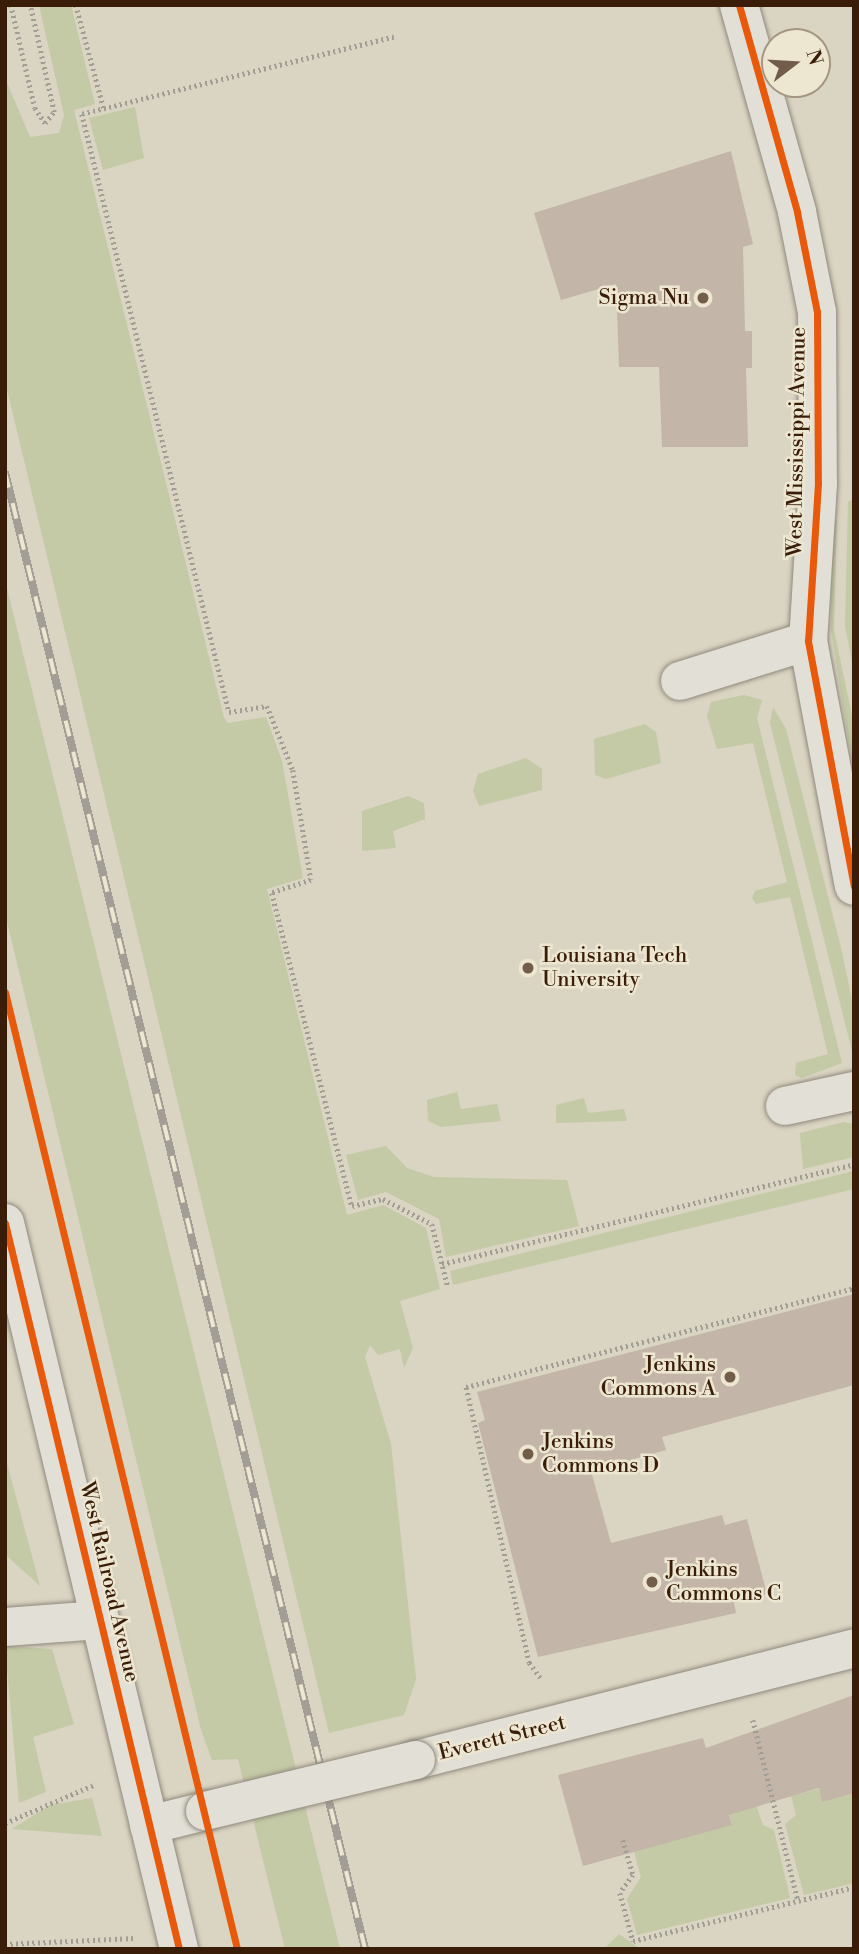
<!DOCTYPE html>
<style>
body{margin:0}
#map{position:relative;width:859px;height:1954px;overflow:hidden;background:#dad4c2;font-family:"Libre Bodoni",serif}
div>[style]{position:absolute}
.green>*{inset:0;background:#c4c9a6}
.building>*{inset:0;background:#c3b5a8}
.path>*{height:4.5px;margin-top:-2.25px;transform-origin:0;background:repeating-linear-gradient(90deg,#a39e95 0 2px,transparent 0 5.5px)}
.roads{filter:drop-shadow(0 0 2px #90897d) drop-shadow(0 0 2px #90897d)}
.minor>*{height:38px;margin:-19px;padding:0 19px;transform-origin:19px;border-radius:19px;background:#e2dfd6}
.rail>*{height:8px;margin-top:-4px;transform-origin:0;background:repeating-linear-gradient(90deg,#ede6d1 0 16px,#a39e95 0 32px);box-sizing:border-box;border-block:2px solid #a39e95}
.bridges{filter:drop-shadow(0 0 2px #90897d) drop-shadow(0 0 2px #90897d)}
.minor-bridge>*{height:38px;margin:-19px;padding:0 19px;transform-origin:19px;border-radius:19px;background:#e2dfd6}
.cycleway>*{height:7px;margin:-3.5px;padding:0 3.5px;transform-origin:3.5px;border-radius:3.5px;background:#e8590c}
.dots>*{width:19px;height:19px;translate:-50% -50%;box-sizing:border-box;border:4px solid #ede6d1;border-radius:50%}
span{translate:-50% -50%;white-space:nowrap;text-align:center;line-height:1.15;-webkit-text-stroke:5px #ede6d1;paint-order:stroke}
.poi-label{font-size:21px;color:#391d08}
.right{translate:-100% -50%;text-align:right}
.left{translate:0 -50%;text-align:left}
.street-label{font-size:21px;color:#391d08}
.frame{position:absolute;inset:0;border:7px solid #391d08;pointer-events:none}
.north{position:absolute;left:761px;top:28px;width:70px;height:70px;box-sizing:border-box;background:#ede6d1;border:2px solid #a59681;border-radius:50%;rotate:73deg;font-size:19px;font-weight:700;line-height:28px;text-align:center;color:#391d08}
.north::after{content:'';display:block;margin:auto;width:24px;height:32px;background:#715d49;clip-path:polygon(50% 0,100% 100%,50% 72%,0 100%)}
</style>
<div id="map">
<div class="green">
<i style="clip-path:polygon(39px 5px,71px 5px,95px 104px,74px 110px,224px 718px,228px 723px,266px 717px,282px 761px,303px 878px,267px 889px,347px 1215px,383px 1205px,426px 1228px,440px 1289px,400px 1301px,413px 1348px,404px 1368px,400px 1349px,378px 1355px,370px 1345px,365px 1357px,391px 1444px,416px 1679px,404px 1715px,329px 1733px,5px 381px,5px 78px,30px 137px,59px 133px,64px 115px)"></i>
<i style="clip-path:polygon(135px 107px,144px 158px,103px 170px,89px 118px)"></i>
<i style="clip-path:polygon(854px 499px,854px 671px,845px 627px,848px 502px)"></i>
<i style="clip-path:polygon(837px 518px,834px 630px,854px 725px,854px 777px,831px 630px,832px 526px)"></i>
<i style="clip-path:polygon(5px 580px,340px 1949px,285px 1949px,238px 1759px,212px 1760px,201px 1730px,5px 913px)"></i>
<i style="clip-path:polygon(744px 695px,762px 700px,757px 718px,842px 1063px,802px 1078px,795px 1075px,796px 1063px,828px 1054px,790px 897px,756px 904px,752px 898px,755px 891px,787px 882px,753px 743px,717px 749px,707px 716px,711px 702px)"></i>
<i style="clip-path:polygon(773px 707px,786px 729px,842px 952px,854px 1010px,852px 1051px,770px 723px)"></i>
<i style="clip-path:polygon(645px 724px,656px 732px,661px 763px,606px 779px,595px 775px,594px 739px)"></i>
<i style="clip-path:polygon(526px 758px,542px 769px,542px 790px,479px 806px,473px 791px,478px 774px)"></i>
<i style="clip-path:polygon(408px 796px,424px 803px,425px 819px,393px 831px,396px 848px,362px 851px,362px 811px)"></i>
<i style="clip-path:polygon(457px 1092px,461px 1109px,497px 1104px,501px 1121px,441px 1127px,428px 1121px,427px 1100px)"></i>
<i style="clip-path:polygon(584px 1098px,588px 1113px,624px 1109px,627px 1121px,556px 1123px,556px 1105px)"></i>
<i style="clip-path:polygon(844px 1122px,854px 1124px,854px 1157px,803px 1169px,800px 1133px)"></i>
<i style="clip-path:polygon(386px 1146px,407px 1168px,434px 1177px,567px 1180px,579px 1226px,446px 1257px,439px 1219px,386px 1192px,358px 1200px,346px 1155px)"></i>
<i style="clip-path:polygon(854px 1171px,854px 1189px,453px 1285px,450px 1271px)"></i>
<i style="clip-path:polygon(5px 1456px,40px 1586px,7px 1556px)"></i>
<i style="clip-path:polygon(5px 1646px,52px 1649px,74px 1724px,33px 1737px,46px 1792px,19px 1803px)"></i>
<i style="clip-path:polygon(819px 1789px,822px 1801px,854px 1793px,854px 1883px,804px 1895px,785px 1824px,796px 1815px,791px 1796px)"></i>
<i style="clip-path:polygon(92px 1798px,102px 1836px,12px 1829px,50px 1805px)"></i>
<i style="clip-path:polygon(756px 1805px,763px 1825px,774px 1830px,790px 1898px,637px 1935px,627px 1899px,641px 1877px,630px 1837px,732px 1825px,729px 1813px)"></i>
<i style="clip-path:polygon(619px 1934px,639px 1948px,639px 1949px,604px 1949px)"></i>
</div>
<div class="building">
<i style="clip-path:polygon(731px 151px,753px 244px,743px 247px,745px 331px,752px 331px,752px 368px,746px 368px,748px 447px,662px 447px,659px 367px,619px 367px,616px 284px,561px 300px,534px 213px)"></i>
<i style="clip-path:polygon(854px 1294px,854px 1385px,662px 1437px,666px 1450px,591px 1471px,611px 1543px,722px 1515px,725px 1525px,747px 1519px,767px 1594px,734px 1603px,736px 1613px,538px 1657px,478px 1423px,485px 1420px,477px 1392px)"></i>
<i style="clip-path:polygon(854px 1695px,854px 1793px,822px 1802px,819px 1788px,729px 1815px,732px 1825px,583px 1866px,558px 1775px,703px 1738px,706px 1748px)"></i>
</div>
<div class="path">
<i style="left:11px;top:5px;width:106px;rotate:76.9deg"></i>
<i style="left:35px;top:108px;width:18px;rotate:56deg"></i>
<i style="left:45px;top:123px;width:14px;rotate:-51deg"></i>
<i style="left:54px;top:112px;width:110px;rotate:-102.6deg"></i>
<i style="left:76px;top:5px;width:108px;rotate:74.9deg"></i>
<i style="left:394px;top:37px;width:321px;rotate:166.1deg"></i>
<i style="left:82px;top:114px;width:616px;rotate:76.19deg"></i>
<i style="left:229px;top:712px;width:38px;rotate:-9deg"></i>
<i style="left:267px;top:706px;width:69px;rotate:67.9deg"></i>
<i style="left:293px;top:770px;width:111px;rotate:80.7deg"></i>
<i style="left:311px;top:880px;width:41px;rotate:161.6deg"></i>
<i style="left:272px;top:893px;width:323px;rotate:75.7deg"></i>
<i style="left:352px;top:1206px;width:32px;rotate:-13deg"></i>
<i style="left:383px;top:1199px;width:55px;rotate:27deg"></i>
<i style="left:432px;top:1224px;width:65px;rotate:75.7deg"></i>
<i style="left:442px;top:1264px;width:424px;rotate:-13.6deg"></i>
<i style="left:540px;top:1678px;width:19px;rotate:-126deg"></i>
<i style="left:529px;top:1663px;width:283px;rotate:-102.9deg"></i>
<i style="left:466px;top:1387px;width:400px;rotate:-14.3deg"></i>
<i style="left:753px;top:1720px;width:187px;rotate:76deg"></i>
<i style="left:5px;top:1823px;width:99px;rotate:-23.2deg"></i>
<i style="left:623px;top:1840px;width:36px;rotate:74deg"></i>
<i style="left:633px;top:1875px;width:22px;rotate:126deg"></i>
<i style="left:620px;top:1893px;width:50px;rotate:74.8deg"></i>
<i style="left:633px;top:1941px;width:228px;rotate:-13.7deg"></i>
<i style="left:5px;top:1944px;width:130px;rotate:-2.6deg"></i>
</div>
<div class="roads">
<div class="minor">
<i style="left:739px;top:5px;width:215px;rotate:74.3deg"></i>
<i style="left:797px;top:212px;width:102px;rotate:78.7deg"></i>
<i style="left:817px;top:312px;width:171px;rotate:89.7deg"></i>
<i style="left:818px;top:483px;width:158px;rotate:93.6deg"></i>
<i style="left:808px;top:641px;width:249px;rotate:79.4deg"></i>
<i style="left:680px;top:681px;width:134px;rotate:-17.4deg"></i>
<i style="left:785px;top:1106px;width:71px;rotate:-12.3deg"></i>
<i style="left:5px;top:1223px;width:747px;rotate:76.52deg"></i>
<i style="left:5px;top:1627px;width:95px;rotate:-4.2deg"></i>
<i style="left:416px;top:1760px;width:452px;rotate:-14.3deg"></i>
<i style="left:149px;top:1825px;width:58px;rotate:-14deg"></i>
</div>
</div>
<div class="rail">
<i style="left:5px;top:472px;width:1520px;rotate:76.3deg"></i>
</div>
<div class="bridges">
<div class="minor-bridge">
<i style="left:205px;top:1811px;width:217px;rotate:-13.6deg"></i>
</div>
</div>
<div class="cycleway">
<i style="left:739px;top:5px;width:215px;rotate:74.3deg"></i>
<i style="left:797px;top:212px;width:102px;rotate:78.7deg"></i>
<i style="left:817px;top:312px;width:171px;rotate:89.7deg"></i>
<i style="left:818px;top:483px;width:158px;rotate:93.6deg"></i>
<i style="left:808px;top:641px;width:249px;rotate:79.4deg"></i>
<i style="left:5px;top:992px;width:985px;rotate:76.37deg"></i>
<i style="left:5px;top:1223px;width:747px;rotate:76.52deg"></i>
</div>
<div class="dots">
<i style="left:703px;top:298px;background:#715d49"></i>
<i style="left:528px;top:968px;background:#715d49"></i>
<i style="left:730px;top:1377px;background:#715d49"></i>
<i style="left:528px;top:1454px;background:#715d49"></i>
<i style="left:652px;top:1582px;background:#715d49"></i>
</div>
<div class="poi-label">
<span class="right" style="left:689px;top:298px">Sigma Nu</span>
<span class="left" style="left:542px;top:968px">Louisiana Tech<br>University</span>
<span class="right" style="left:716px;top:1377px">Jenkins<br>Commons A</span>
<span class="left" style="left:542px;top:1454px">Jenkins<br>Commons D</span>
<span class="left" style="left:666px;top:1582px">Jenkins<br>Commons C</span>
</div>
<div class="street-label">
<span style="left:797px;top:442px;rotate:-89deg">West Mississippi Avenue</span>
<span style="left:109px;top:1582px;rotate:77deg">West Railroad Avenue</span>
<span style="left:502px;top:1738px;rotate:-14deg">Everett Street</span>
</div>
<div class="frame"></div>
<div class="north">N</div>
</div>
